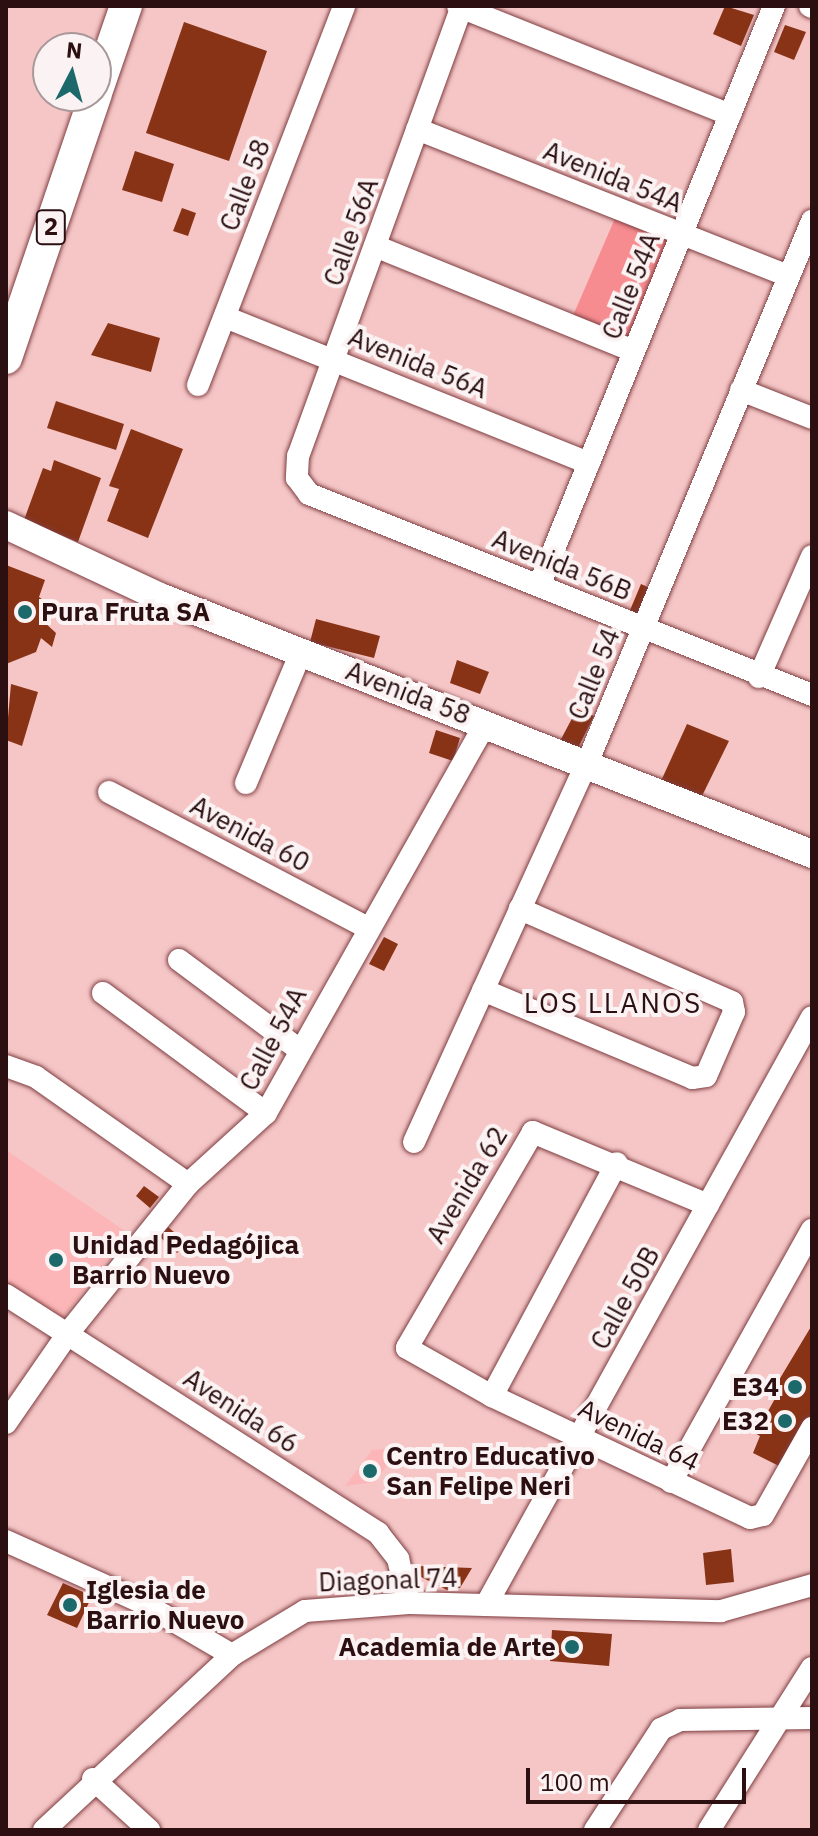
<!DOCTYPE html>
<meta charset="utf-8">
<style>
body{margin:0}
#map{position:relative;width:818px;height:1836px;overflow:hidden;background:#f6c6c6;font-family:"IBM Plex Sans",sans-serif}
div>[style]{position:absolute}
.built>*{inset:0;background:#fcb6b7}
.green>*{inset:0;background:#f78c90}
.building>*{inset:0;background:#883316}
.roads{filter:drop-shadow(0 0 2px #7e3d40) drop-shadow(0 0 2px #7e3d40)}
.minor>*{height:22px;margin:-11px;padding:0 11px;transform-origin:11px;border-radius:11px;background:#fff}
.major>*{height:28px;margin:-14px;padding:0 14px;transform-origin:14px;border-radius:14px;background:#fff}
.highway>*{height:32px;margin:-16px;padding:0 16px;transform-origin:16px;border-radius:16px;background:#fff}
.dots>*{width:22px;height:22px;translate:-50% -50%;box-sizing:border-box;border:4px solid #fbf3f3;border-radius:50%}
span{translate:-50% -50%;white-space:nowrap;text-align:center;line-height:1.15;-webkit-text-stroke:8px #fbf3f3;paint-order:stroke}
.shield-label span{padding:2px 6px;background:#fbf3f3;border:2px solid;border-radius:6px;-webkit-text-stroke-width:0}
.shield-label{font-size:24px;color:#2b0f11;font-weight:700}
.street-label{font-size:26px;color:#2b0f11}
.poi-label{font-size:26px;color:#2b0f11;font-weight:700}
.left{translate:0 -50%;text-align:left}
.right{translate:-100% -50%;text-align:right}
.neighbourhood-label{font-size:28px;color:#2b0f11;letter-spacing:2px}
.frame{position:absolute;inset:0;border:8px solid #2b0f11;pointer-events:none}
.north{position:absolute;left:32px;top:32px;width:80px;height:80px;box-sizing:border-box;background:#fbf3f3;border:2px solid #a89899;border-radius:50%;rotate:6deg;font-size:22px;font-weight:700;line-height:32px;text-align:center;color:#2b0f11}
.north::after{content:'';display:block;margin:auto;width:28px;height:36px;background:#1c696c;clip-path:polygon(50% 0,100% 100%,50% 72%,0 100%)}
.scale{position:absolute;left:526px;top:1768px;width:220px;height:36px;box-sizing:border-box;border:4px solid #2b0f11;border-top:0;padding-left:10px;font-size:24px;line-height:28px;white-space:nowrap;color:#2b0f11;-webkit-text-stroke:6px #fbf3f3;paint-order:stroke}
</style>
<div id="map">
<div class="built">
<i style="clip-path:polygon(6px 1150px,128px 1233px,60px 1321px,6px 1287px)"></i>
<i style="clip-path:polygon(387px 1449px,391px 1460px,375px 1482px,345px 1486px,372px 1450px)"></i>
</div>
<div class="green">
<i style="clip-path:polygon(619px 209px,682px 234px,634px 351px,569px 325px)"></i>
</div>
<div class="building">
<i style="clip-path:polygon(725px 6px,754px 15px,741px 46px,713px 34px)"></i>
<i style="clip-path:polygon(184px 22px,267px 51px,229px 161px,146px 133px)"></i>
<i style="clip-path:polygon(785px 25px,806px 32px,794px 60px,774px 52px)"></i>
<i style="clip-path:polygon(135px 151px,174px 164px,162px 202px,122px 190px)"></i>
<i style="clip-path:polygon(182px 208px,196px 213px,188px 236px,173px 231px)"></i>
<i style="clip-path:polygon(108px 323px,160px 338px,151px 372px,91px 355px)"></i>
<i style="clip-path:polygon(56px 401px,124px 424px,116px 450px,47px 428px)"></i>
<i style="clip-path:polygon(131px 429px,183px 449px,148px 538px,107px 521px,119px 489px,109px 486px)"></i>
<i style="clip-path:polygon(54px 460px,101px 478px,78px 542px,24px 520px,43px 468px,51px 471px)"></i>
<i style="clip-path:polygon(6px 565px,45px 580px,39px 597px,46px 602px,43px 621px,56px 633px,52px 647px,41px 638px,36px 652px,6px 664px)"></i>
<i style="clip-path:polygon(641px 584px,652px 589px,639px 620px,628px 615px)"></i>
<i style="clip-path:polygon(316px 619px,380px 636px,374px 658px,310px 642px)"></i>
<i style="clip-path:polygon(457px 660px,489px 672px,480px 694px,450px 683px)"></i>
<i style="clip-path:polygon(11px 684px,38px 692px,22px 746px,6px 740px)"></i>
<i style="clip-path:polygon(577px 709px,594px 716px,578px 748px,560px 741px)"></i>
<i style="clip-path:polygon(687px 724px,729px 741px,701px 798px,661px 781px)"></i>
<i style="clip-path:polygon(436px 730px,460px 738px,453px 761px,429px 753px)"></i>
<i style="clip-path:polygon(384px 937px,398px 944px,384px 971px,369px 964px)"></i>
<i style="clip-path:polygon(144px 1186px,159px 1197px,150px 1208px,136px 1196px)"></i>
<i style="clip-path:polygon(168px 1227px,187px 1243px,177px 1253px,159px 1236px)"></i>
<i style="clip-path:polygon(812px 1325px,812px 1413px,781px 1467px,753px 1453px,760px 1436px,751px 1431px,763px 1420px,781px 1388px,776px 1385px)"></i>
<i style="clip-path:polygon(731px 1549px,734px 1582px,706px 1585px,703px 1553px)"></i>
<i style="clip-path:polygon(418px 1566px,472px 1568px,460px 1588px,447px 1590px,421px 1577px)"></i>
<i style="clip-path:polygon(63px 1583px,92px 1596px,77px 1628px,47px 1615px)"></i>
<i style="clip-path:polygon(552px 1630px,612px 1634px,609px 1666px,550px 1661px)"></i>
</div>
<div class="roads">
<div class="minor">
<i style="left:458px;top:6px;width:293px;rotate:21.8deg"></i>
<i style="left:462px;top:6px;width:479px;rotate:110deg"></i>
<i style="left:298px;top:456px;width:22px;rotate:93deg"></i>
<i style="left:297px;top:478px;width:20px;rotate:53deg"></i>
<i style="left:309px;top:494px;width:542px;rotate:21.78deg"></i>
<i style="left:810px;top:6px;width:2px;rotate:27deg"></i>
<i style="left:417px;top:129px;width:399px;rotate:21.6deg"></i>
<i style="left:375px;top:246px;width:279px;rotate:22.1deg"></i>
<i style="left:225px;top:317px;width:392px;rotate:21.9deg"></i>
<i style="left:198px;top:385px;width:406px;rotate:-68.9deg"></i>
<i style="left:741px;top:390px;width:76px;rotate:21.5deg"></i>
<i style="left:539px;top:586px;width:626px;rotate:-67.94deg"></i>
<i style="left:759px;top:677px;width:132px;rotate:-66.3deg"></i>
<i style="left:246px;top:783px;width:142px;rotate:-67.2deg"></i>
<i style="left:109px;top:792px;width:290px;rotate:27.7deg"></i>
<i style="left:179px;top:960px;width:147px;rotate:36.7deg"></i>
<i style="left:483px;top:990px;width:227px;rotate:22.8deg"></i>
<i style="left:692px;top:1078px;width:14px;rotate:-8deg"></i>
<i style="left:706px;top:1076px;width:70px;rotate:-66.4deg"></i>
<i style="left:734px;top:1012px;width:10px;rotate:-101deg"></i>
<i style="left:732px;top:1002px;width:232px;rotate:-156.3deg"></i>
<i style="left:103px;top:993px;width:202px;rotate:36.4deg"></i>
<i style="left:6px;top:1066px;width:32px;rotate:20deg"></i>
<i style="left:36px;top:1077px;width:186px;rotate:35.1deg"></i>
<i style="left:414px;top:1142px;width:419px;rotate:-65.5deg"></i>
<i style="left:588px;top:761px;width:585px;rotate:-67.47deg"></i>
<i style="left:708px;top:1205px;width:190px;rotate:-157.4deg"></i>
<i style="left:533px;top:1132px;width:250px;rotate:120.3deg"></i>
<i style="left:407px;top:1348px;width:98px;rotate:29.5deg"></i>
<i style="left:492px;top:1396px;width:285px;rotate:25.3deg"></i>
<i style="left:750px;top:1518px;width:13px;rotate:-13deg"></i>
<i style="left:763px;top:1515px;width:100px;rotate:-60.6deg"></i>
<i style="left:6px;top:1295px;width:442px;rotate:32.6deg"></i>
<i style="left:378px;top:1533px;width:33px;rotate:52deg"></i>
<i style="left:398px;top:1559px;width:45px;rotate:76deg"></i>
<i style="left:492px;top:1396px;width:264px;rotate:-61.8deg"></i>
<i style="left:6px;top:1423px;width:111px;rotate:-55.3deg"></i>
<i style="left:69px;top:1332px;width:190px;rotate:-51.2deg"></i>
<i style="left:188px;top:1184px;width:105px;rotate:-42.3deg"></i>
<i style="left:266px;top:1113px;width:448px;rotate:-60.6deg"></i>
<i style="left:671px;top:1482px;width:289px;rotate:-60.8deg"></i>
<i style="left:6px;top:1541px;width:150px;rotate:24.3deg"></i>
<i style="left:143px;top:1603px;width:103px;rotate:30.3deg"></i>
<i style="left:486px;top:1605px;width:672px;rotate:-61deg"></i>
<i style="left:93px;top:1779px;width:76px;rotate:42.3deg"></i>
<i style="left:44px;top:1830px;width:257px;rotate:-42.9deg"></i>
<i style="left:232px;top:1655px;width:85px;rotate:-31.1deg"></i>
<i style="left:305px;top:1611px;width:104px;rotate:-4.4deg"></i>
<i style="left:409px;top:1603px;width:312px;rotate:1.5deg"></i>
<i style="left:721px;top:1611px;width:95px;rotate:-15.9deg"></i>
<i style="left:595px;top:1830px;width:121px;rotate:-56.8deg"></i>
<i style="left:661px;top:1729px;width:21px;rotate:-25deg"></i>
<i style="left:680px;top:1720px;width:132px;rotate:-0.9deg"></i>
<i style="left:709px;top:1830px;width:192px;rotate:-57.6deg"></i>
</div>
<div class="major">
<i style="left:6px;top:525px;width:170px;rotate:25.1deg"></i>
<i style="left:160px;top:597px;width:701px;rotate:21.51deg"></i>
</div>
<div class="highway">
<i style="left:96px;top:93px;width:92px;rotate:-71deg"></i>
<i style="left:6px;top:358px;width:277px;rotate:-71.2deg"></i>
</div>
</div>
<div class="dots">
<i style="left:25px;top:612px;background:#1c696c"></i>
<i style="left:56px;top:1260px;background:#1c696c"></i>
<i style="left:795px;top:1387px;background:#1c696c"></i>
<i style="left:785px;top:1421px;background:#1c696c"></i>
<i style="left:370px;top:1471px;background:#1c696c"></i>
<i style="left:70px;top:1605px;background:#1c696c"></i>
<i style="left:572px;top:1647px;background:#1c696c"></i>
</div>
<div class="shield-label">
<span style="left:51px;top:227px">2</span>
</div>
<div class="street-label">
<span style="left:613px;top:177px;rotate:22deg">Avenida 54A</span>
<span style="left:245px;top:185px;rotate:-69deg">Calle 58</span>
<span style="left:351px;top:232px;rotate:-70deg">Calle 56A</span>
<span style="left:631px;top:286px;rotate:-68deg">Calle 54A</span>
<span style="left:418px;top:363px;rotate:22deg">Avenida 56A</span>
<span style="left:562px;top:565px;rotate:22deg">Avenida 56B</span>
<span style="left:594px;top:674px;rotate:-68deg">Calle 54</span>
<span style="left:408px;top:693px;rotate:21deg">Avenida 58</span>
<span style="left:250px;top:834px;rotate:28deg">Avenida 60</span>
<span style="left:273px;top:1039px;rotate:-62deg">Calle 54A</span>
<span style="left:467px;top:1185px;rotate:-59deg">Avenida 62</span>
<span style="left:625px;top:1298px;rotate:-61deg">Calle 50B</span>
<span style="left:241px;top:1411px;rotate:33deg">Avenida 66</span>
<span style="left:639px;top:1435px;rotate:26deg">Avenida 64</span>
<span style="left:388px;top:1580px;rotate:-2deg">Diagonal 74</span>
</div>
<div class="poi-label">
<span class="left" style="left:41px;top:612px">Pura Fruta SA</span>
<span class="left" style="left:72px;top:1260px">Unidad Pedagójica<br>Barrio Nuevo</span>
<span class="right" style="left:779px;top:1387px">E34</span>
<span class="right" style="left:769px;top:1421px">E32</span>
<span class="left" style="left:386px;top:1471px">Centro Educativo<br>San Felipe Neri</span>
<span class="left" style="left:86px;top:1605px">Iglesia de<br>Barrio Nuevo</span>
<span class="right" style="left:556px;top:1647px">Academia de Arte</span>
</div>
<div class="neighbourhood-label">
<span style="left:613px;top:1003px">LOS LLANOS</span>
</div>
<div class="frame"></div>
<div class="north">N</div>
<div class="scale">100 m</div>
</div>
